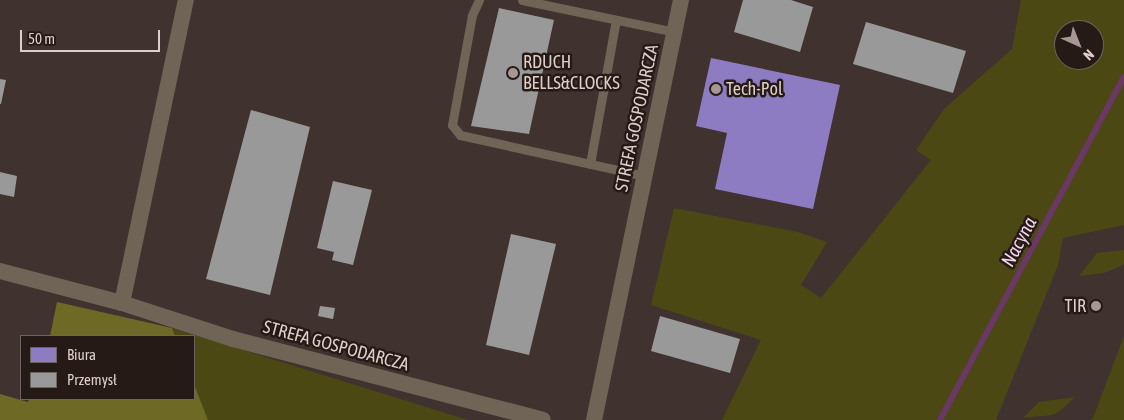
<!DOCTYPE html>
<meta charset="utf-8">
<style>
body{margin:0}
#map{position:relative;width:1124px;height:420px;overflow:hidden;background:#40322e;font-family:"Asap Condensed",sans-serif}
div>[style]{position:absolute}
.green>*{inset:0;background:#4c4813}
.forest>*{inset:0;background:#6e6a25}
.offices>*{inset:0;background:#8e7cc3}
.industry>*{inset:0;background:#999}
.stream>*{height:5.5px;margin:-2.75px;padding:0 2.75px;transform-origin:2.75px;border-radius:2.75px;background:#693864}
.lane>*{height:9px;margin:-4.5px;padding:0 4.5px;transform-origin:4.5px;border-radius:4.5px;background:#706457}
.street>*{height:16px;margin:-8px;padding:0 8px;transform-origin:8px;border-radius:8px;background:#706457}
.dots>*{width:14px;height:14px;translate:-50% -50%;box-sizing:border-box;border:2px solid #261a16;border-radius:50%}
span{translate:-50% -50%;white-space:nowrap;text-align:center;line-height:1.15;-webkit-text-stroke:5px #261a16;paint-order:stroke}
.poi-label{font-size:18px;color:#dfcec8}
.left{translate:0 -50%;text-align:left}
.right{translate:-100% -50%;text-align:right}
.street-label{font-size:18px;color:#dfcec8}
.water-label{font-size:19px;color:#f6d5f1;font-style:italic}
.legend{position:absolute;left:20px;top:335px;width:175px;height:65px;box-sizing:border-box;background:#261a16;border:1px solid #70625d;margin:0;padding:6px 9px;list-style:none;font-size:15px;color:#dfcec8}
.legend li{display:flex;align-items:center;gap:10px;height:25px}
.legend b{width:25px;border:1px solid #70625d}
.north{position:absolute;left:1054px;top:20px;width:50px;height:50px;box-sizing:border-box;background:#261a16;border:1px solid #70625d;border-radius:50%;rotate:136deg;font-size:14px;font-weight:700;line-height:20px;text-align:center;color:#dfcec8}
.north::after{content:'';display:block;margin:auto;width:18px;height:22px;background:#a79792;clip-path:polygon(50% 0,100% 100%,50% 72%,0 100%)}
.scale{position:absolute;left:20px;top:30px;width:140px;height:22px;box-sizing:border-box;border:2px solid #dfcec8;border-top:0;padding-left:6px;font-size:15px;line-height:18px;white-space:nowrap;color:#dfcec8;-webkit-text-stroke:4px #261a16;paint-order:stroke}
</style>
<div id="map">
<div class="green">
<i style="clip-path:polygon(evenodd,1021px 0,1124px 0,1124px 225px,1063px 238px,1058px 265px,996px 420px,722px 420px,761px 340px,651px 305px,674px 208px,798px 232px,827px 242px,801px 285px,821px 298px,931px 160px,916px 150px,944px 109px,1012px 49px,1021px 0,1064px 30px,1094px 30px,1094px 60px,1064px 60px,1064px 30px)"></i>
<i style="clip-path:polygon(1124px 250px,1124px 264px,1114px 269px,1104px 273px,1079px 276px,1097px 253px)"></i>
<i style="clip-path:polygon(172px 328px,468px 420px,208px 420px,194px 384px,194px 336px,175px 336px)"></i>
<i style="clip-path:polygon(1124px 336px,1124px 420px,1090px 420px,1093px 418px)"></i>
<i style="clip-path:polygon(1075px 397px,1060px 411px,1052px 415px,1023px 418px,1039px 402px)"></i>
</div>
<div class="forest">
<i style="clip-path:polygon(57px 302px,172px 328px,175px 336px,50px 336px)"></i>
<i style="clip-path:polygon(194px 384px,208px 420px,0 420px,0 394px,28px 402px,29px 399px,194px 399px)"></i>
</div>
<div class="offices">
<i style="clip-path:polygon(711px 58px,840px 85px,813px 209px,715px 189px,727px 133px,696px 126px)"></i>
</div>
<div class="industry">
<i style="clip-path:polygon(743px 0,791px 0,813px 7px,800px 52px,734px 32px)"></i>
<i style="clip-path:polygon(499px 8px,554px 20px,529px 134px,471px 126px)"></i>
<i style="clip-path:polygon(866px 22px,966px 51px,953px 93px,853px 64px)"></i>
<i style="clip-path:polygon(0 79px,6px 80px,1px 104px,0 104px)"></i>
<i style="clip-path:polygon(251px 110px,310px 127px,270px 295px,206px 279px)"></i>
<i style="clip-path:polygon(0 172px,17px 176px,14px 197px,0 194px)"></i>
<i style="clip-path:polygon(333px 181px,372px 190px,353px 265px,332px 260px,334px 252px,317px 248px)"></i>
<i style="clip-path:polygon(511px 234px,556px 244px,529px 355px,486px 345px)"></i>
<i style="clip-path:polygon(320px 306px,335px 308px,333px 319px,318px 316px)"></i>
<i style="clip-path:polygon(660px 316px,740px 339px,730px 373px,651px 351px)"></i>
</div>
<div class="stream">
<i style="left:940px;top:420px;width:389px;rotate:-61.8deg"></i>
</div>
<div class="lane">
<i style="left:479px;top:0;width:17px;rotate:115deg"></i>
<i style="left:472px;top:15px;width:112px;rotate:100.3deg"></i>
<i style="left:452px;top:125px;width:13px;rotate:51deg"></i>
<i style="left:460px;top:135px;width:189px;rotate:12.5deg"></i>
<i style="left:522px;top:0;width:156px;rotate:11.8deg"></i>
<i style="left:590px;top:164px;width:146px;rotate:-79.8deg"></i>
</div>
<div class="street">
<i style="left:0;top:271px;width:126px;rotate:14.7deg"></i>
<i style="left:122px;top:303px;width:117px;rotate:18deg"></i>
<i style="left:233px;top:339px;width:320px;rotate:14.6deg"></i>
<i style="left:122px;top:303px;width:310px;rotate:-78.1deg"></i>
<i style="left:594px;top:420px;width:429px;rotate:-78.3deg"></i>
</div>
<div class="dots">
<i style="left:513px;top:73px;background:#a79792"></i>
<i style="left:716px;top:89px;background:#a79792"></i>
<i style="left:1096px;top:306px;background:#a79792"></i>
</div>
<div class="poi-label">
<span class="left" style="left:523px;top:73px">RDUCH<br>BELLS&amp;CLOCKS</span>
<span class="left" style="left:726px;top:89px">Tech-Pol</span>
<span class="right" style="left:1086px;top:306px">TIR</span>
</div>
<div class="street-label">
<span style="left:637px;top:118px;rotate:-78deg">STREFA GOSPODARCZA</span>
<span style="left:336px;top:346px;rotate:15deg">STREFA GOSPODARCZA</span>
</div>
<div class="water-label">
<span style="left:1019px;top:242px;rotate:-62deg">Nacyna</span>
</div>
<ul class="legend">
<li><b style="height:14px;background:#8e7cc3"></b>Biura</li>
<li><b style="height:14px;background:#999"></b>Przemysł</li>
</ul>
<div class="north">N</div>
<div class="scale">50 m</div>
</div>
